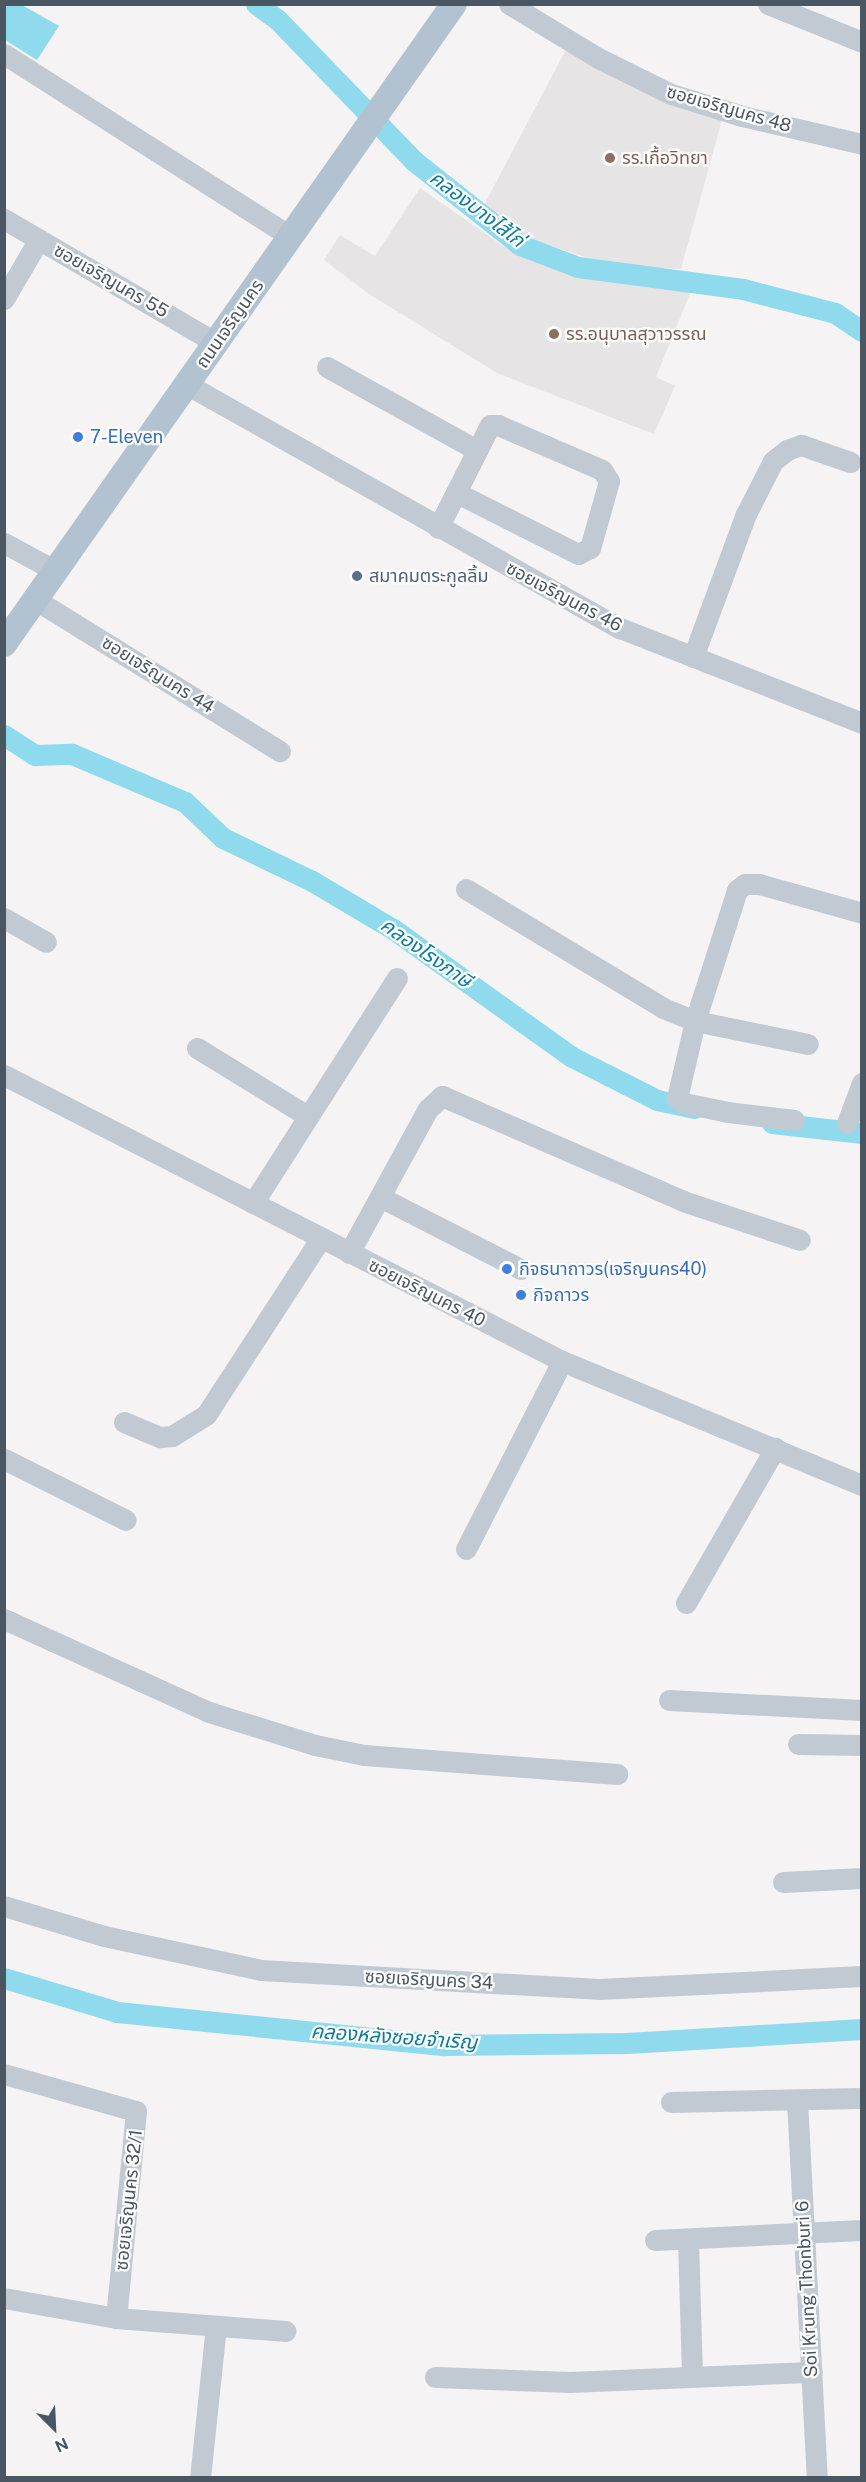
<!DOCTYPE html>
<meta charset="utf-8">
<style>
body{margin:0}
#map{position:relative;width:866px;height:2482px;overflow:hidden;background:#f5f3f3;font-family:"Public Sans","Noto Sans Thai",sans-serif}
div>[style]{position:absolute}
.education>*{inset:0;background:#e6e4e5}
.water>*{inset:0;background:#90daee}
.canal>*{height:21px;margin:-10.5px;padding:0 10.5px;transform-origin:10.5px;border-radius:10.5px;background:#90daee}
.minor>*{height:21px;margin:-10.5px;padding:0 10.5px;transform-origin:10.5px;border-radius:10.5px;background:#c1cad2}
.major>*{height:26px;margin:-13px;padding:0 13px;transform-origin:13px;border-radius:13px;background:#b3c2d1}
.dots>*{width:16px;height:16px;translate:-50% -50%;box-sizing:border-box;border:3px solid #fff;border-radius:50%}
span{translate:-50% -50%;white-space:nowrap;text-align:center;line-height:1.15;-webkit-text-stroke:4.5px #fff;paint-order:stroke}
.street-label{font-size:18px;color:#4a5661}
.education-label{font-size:18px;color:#785e54}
.left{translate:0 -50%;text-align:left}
.shop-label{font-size:18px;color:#366cbe}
.service-label{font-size:18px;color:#4e5e75}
.water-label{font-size:20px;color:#0c7c9b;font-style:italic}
.frame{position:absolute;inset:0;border:6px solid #4a5661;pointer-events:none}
.north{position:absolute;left:24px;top:2398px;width:60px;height:60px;-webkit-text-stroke:4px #fff;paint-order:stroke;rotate:156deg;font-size:16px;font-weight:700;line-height:24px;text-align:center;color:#4a5661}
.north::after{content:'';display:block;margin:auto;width:21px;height:27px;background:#4a5661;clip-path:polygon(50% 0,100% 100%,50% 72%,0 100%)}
</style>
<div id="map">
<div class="education">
<i style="clip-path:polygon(571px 40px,725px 109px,681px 269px,610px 265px,527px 238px,483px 207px)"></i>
<i style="clip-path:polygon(420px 188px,509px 250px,588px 277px,691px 291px,656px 377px,675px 386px,654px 434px,497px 373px,369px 294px,324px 260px,340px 235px,375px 256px)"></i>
</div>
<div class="water">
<i style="clip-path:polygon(4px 5px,22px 5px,59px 26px,37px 60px,5px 40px)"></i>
</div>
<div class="canal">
<i style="left:256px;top:4px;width:26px;rotate:36deg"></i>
<i style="left:277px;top:19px;width:197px;rotate:46deg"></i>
<i style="left:414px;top:161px;width:135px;rotate:38.4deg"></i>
<i style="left:520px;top:245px;width:62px;rotate:20.8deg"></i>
<i style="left:578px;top:267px;width:166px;rotate:7.6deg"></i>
<i style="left:743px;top:289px;width:95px;rotate:14.6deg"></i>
<i style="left:835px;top:313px;width:32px;rotate:34deg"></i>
<i style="left:4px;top:735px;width:37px;rotate:33deg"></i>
<i style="left:35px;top:755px;width:37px;rotate:-2deg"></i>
<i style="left:72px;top:754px;width:123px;rotate:23deg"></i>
<i style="left:185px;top:802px;width:52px;rotate:43.5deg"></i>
<i style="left:223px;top:838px;width:99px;rotate:25.8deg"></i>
<i style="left:312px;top:881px;width:94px;rotate:30.7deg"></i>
<i style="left:393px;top:929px;width:220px;rotate:35.6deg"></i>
<i style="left:572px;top:1057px;width:95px;rotate:26.8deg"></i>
<i style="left:657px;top:1100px;width:38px;rotate:12deg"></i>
<i style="left:772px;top:1123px;width:91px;rotate:6.3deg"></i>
<i style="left:4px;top:1978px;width:118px;rotate:16.7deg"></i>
<i style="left:117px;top:2012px;width:329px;rotate:5.8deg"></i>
<i style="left:444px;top:2045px;width:183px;rotate:-0.6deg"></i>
<i style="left:627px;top:2043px;width:235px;rotate:-3.4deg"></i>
</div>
<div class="minor">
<i style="left:509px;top:4px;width:104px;rotate:31.2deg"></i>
<i style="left:598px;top:58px;width:81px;rotate:26.3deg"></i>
<i style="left:671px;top:94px;width:74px;rotate:17.2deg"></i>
<i style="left:742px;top:116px;width:123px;rotate:13.1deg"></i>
<i style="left:768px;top:4px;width:101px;rotate:22deg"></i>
<i style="left:4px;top:54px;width:340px;rotate:32.5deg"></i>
<i style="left:4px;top:219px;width:246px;rotate:30.3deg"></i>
<i style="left:4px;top:299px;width:69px;rotate:-59.7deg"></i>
<i style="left:327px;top:367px;width:169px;rotate:29deg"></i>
<i style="left:188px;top:385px;width:496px;rotate:29.4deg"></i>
<i style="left:620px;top:628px;width:260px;rotate:21.4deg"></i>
<i style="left:438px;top:528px;width:115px;rotate:-63.2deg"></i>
<i style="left:490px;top:425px;width:8px"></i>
<i style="left:498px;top:425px;width:113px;rotate:23.4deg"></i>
<i style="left:602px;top:470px;width:13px;rotate:58deg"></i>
<i style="left:609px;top:481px;width:70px;rotate:105.8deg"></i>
<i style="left:590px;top:548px;width:13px;rotate:153deg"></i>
<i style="left:578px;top:554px;width:136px;rotate:-153.2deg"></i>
<i style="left:4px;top:543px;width:59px;rotate:28.3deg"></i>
<i style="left:36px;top:600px;width:287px;rotate:31.8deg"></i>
<i style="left:693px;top:657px;width:153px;rotate:-69.7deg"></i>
<i style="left:746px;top:514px;width:59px;rotate:-63deg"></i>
<i style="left:773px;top:461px;width:18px;rotate:-38deg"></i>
<i style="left:787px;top:450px;width:15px;rotate:-20deg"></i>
<i style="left:801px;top:445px;width:52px;rotate:19.1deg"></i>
<i style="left:466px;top:889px;width:230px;rotate:31.1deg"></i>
<i style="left:663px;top:1008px;width:35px;rotate:22deg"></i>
<i style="left:695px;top:1021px;width:115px;rotate:11.5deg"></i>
<i style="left:4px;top:918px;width:48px;rotate:29.7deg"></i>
<i style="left:197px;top:1048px;width:128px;rotate:31.6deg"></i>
<i style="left:4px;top:1075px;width:627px;rotate:27.14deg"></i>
<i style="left:562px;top:1361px;width:325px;rotate:22.5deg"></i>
<i style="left:794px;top:1120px;width:66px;rotate:-173.1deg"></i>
<i style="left:728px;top:1112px;width:45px;rotate:-168.4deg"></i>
<i style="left:684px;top:1103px;width:9px;rotate:-144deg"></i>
<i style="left:677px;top:1098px;width:79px;rotate:-76.8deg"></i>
<i style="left:695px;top:1021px;width:138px;rotate:-72.2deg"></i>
<i style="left:737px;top:890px;width:10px;rotate:-37deg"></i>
<i style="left:745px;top:884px;width:14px"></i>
<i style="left:759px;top:884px;width:107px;rotate:15.7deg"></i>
<i style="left:847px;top:1123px;width:43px;rotate:-69.4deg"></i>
<i style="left:380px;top:1197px;width:158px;rotate:27.1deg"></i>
<i style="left:253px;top:1203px;width:267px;rotate:-57.4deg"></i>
<i style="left:349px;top:1253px;width:164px;rotate:-61.3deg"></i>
<i style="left:428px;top:1109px;width:19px;rotate:-43deg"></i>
<i style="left:442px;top:1096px;width:263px;rotate:23.5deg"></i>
<i style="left:683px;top:1201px;width:123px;rotate:18.4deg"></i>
<i style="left:124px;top:1422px;width:39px;rotate:23deg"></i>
<i style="left:160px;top:1437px;width:12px;rotate:-5deg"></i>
<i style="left:172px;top:1436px;width:40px;rotate:-32deg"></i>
<i style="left:206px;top:1415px;width:211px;rotate:-57deg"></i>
<i style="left:4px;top:1459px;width:136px;rotate:26.6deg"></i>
<i style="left:466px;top:1549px;width:211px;rotate:-62.9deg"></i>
<i style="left:686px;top:1603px;width:179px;rotate:-60.1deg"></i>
<i style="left:4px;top:1619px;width:225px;rotate:24.4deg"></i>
<i style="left:209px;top:1712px;width:111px;rotate:17.3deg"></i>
<i style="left:315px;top:1745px;width:50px;rotate:11.5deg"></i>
<i style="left:364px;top:1755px;width:254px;rotate:4.3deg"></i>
<i style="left:669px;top:1700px;width:193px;rotate:3deg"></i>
<i style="left:798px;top:1744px;width:64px;rotate:0.9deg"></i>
<i style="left:783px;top:1882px;width:79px;rotate:-2.9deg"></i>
<i style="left:4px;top:1906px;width:104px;rotate:16.7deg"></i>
<i style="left:104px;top:1936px;width:161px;rotate:12.2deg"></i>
<i style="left:261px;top:1970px;width:338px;rotate:3.2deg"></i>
<i style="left:598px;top:1989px;width:264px;rotate:-2.8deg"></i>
<i style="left:4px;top:2074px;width:137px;rotate:15.7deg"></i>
<i style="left:136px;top:2111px;width:208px;rotate:95.5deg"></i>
<i style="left:797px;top:2100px;width:379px;rotate:87deg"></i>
<i style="left:671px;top:2102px;width:191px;rotate:-1.2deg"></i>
<i style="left:655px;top:2240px;width:207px;rotate:-2.8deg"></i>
<i style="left:688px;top:2240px;width:135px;rotate:88.3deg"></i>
<i style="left:4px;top:2298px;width:114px;rotate:10.1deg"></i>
<i style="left:116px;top:2318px;width:170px;rotate:4.4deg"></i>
<i style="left:435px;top:2377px;width:135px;rotate:2.1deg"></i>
<i style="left:570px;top:2382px;width:242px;rotate:-2.4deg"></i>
<i style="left:200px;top:2478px;width:153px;rotate:-84deg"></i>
</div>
<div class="major">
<i style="left:4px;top:644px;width:782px;rotate:-54.89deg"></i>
</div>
<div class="dots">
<i style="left:610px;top:158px;background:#8d6e63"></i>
<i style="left:554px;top:334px;background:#8d6e63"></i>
<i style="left:78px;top:437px;background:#3f7fe0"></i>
<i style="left:357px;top:576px;background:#5c6f8a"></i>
<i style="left:507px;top:1269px;background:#3f7fe0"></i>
<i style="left:521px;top:1295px;background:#3f7fe0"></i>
</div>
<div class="street-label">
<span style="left:729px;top:109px;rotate:16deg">ซอยเจริญนคร 48</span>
<span style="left:111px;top:281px;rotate:30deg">ซอยเจริญนคร 55</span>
<span style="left:230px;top:324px;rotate:-55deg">ถนนเจริญนคร</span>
<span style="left:564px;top:597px;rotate:28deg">ซอยเจริญนคร 46</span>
<span style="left:158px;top:675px;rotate:32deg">ซอยเจริญนคร 44</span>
<span style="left:427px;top:1293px;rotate:27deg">ซอยเจริญนคร 40</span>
<span style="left:429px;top:1980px;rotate:3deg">ซอยเจริญนคร 34</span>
<span style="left:129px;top:2200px;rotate:-84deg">ซอยเจริญนคร 32/1</span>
<span style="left:807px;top:2289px;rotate:-93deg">Soi Krung Thonburi 6</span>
</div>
<div class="education-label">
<span class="left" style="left:622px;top:158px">รร.เกื้อวิทยา</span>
<span class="left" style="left:566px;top:334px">รร.อนุบาลสุวาวรรณ</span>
</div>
<div class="shop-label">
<span class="left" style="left:90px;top:437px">7-Eleven</span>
<span class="left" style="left:519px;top:1269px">กิจธนาถาวร(เจริญนคร40)</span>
<span class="left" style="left:533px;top:1295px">กิจถาวร</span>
</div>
<div class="service-label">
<span class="left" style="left:369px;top:576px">สมาคมตระกูลลิ้ม</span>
</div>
<div class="water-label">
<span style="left:477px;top:209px;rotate:37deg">คลองบางไส้ไก่</span>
<span style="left:426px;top:953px;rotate:35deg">คลองโรงภาษี</span>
<span style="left:394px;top:2037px;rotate:4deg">คลองหลังซอยจำเริญ</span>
</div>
<div class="frame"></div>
<div class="north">N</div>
</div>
